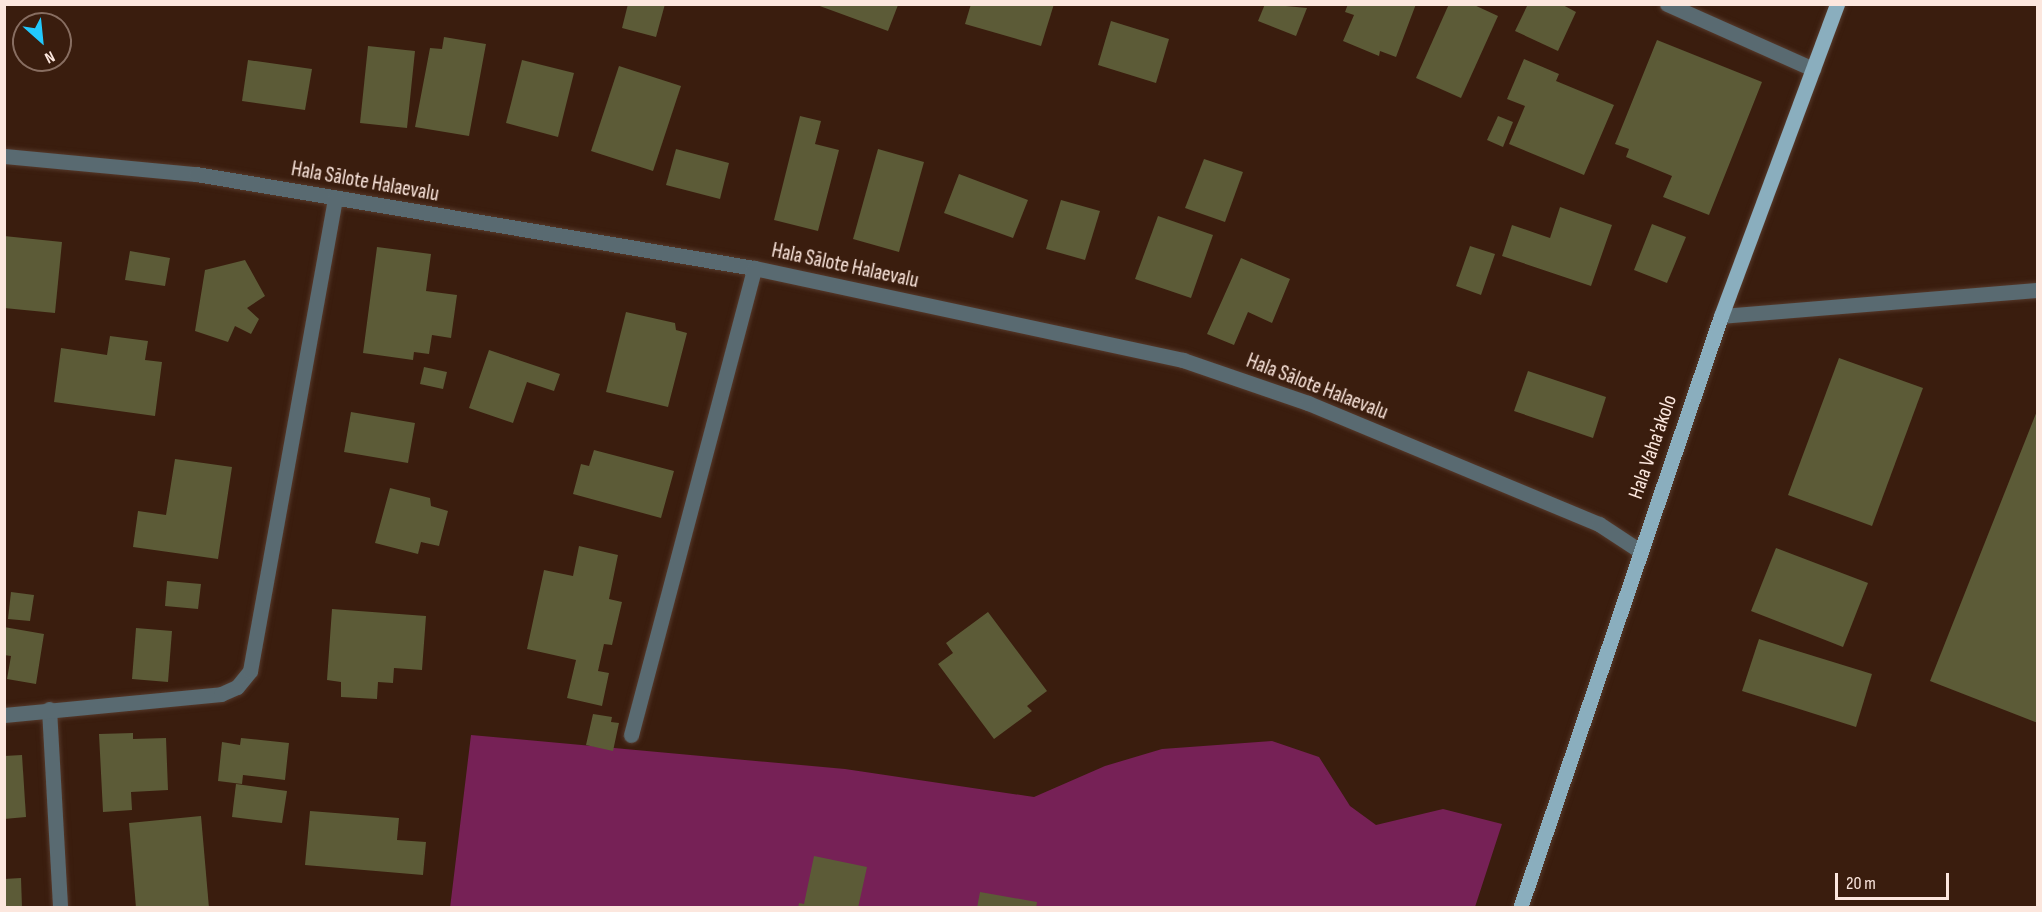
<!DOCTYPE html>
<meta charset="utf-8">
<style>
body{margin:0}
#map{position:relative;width:2042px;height:912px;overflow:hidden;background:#3a1d0e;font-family:"Sofia Sans Condensed",sans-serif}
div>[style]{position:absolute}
.green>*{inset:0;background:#762156}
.building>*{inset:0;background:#5c5b37}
.roads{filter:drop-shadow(0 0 2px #55392b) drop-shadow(0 0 2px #55392b)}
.minor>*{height:15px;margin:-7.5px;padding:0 7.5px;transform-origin:7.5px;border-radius:7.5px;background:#596a71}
.major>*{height:15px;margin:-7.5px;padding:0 7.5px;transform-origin:7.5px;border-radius:7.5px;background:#8aaebe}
span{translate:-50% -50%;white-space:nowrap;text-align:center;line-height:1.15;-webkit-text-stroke:4.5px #3a1d0e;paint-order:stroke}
.street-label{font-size:21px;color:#fce7de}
.frame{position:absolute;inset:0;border:6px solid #fce7de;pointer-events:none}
.north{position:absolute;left:12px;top:12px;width:60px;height:60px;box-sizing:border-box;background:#3a1d0e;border:2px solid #886e61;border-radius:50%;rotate:153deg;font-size:16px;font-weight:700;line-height:24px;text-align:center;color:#fce7de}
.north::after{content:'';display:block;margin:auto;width:21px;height:27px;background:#22c9fd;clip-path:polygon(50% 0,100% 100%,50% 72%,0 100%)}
.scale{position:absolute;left:1835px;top:873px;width:114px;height:27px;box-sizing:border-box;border:3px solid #fce7de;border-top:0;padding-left:8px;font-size:18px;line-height:21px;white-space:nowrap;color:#fce7de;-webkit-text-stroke:4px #3a1d0e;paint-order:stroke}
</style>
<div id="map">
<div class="green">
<i style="clip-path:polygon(471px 735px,845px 769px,1034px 797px,1105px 766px,1162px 749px,1272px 741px,1319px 757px,1350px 806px,1376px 825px,1443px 809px,1502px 824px,1475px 907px,450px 908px)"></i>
</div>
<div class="building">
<i style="clip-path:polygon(628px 4px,665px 4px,656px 37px,622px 28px)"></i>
<i style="clip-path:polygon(971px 4px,1054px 4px,1041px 46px,965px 24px)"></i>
<i style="clip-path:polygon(1265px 4px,1307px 8px,1296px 36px,1258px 21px)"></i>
<i style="clip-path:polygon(1348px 4px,1416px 4px,1396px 57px,1380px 51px,1379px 56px,1343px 41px,1354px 15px,1345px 12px)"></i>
<i style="clip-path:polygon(1449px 4px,1472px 4px,1498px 16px,1461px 98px,1416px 78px)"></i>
<i style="clip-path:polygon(1528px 4px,1561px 4px,1576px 12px,1558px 51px,1515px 31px)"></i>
<i style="clip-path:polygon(817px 5px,898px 5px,888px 31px)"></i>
<i style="clip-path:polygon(1111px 21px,1169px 39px,1156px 83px,1098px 65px)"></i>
<i style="clip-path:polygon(444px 37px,486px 44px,469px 136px,415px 127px,430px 48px,442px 49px)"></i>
<i style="clip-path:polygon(1657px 40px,1762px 82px,1709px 215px,1663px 197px,1672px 176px,1626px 157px,1629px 149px,1615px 144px)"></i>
<i style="clip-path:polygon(368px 46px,415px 51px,407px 128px,360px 123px)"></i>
<i style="clip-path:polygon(1524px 59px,1559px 74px,1556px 81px,1614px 105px,1584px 175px,1509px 144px,1525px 106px,1507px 99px)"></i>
<i style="clip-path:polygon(248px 60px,312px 69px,305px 110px,242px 101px)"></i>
<i style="clip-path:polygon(522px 60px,574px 73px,558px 137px,506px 123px)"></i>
<i style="clip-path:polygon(619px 66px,681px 86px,653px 171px,591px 151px)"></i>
<i style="clip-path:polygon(800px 116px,821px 121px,815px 144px,839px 150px,818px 231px,774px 220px)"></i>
<i style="clip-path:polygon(1498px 116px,1513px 122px,1503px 147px,1487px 140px)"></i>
<i style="clip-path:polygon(676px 149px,729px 163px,720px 199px,666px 185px)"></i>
<i style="clip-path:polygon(878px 149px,924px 162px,899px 252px,853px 239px)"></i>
<i style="clip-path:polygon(1204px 159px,1243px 172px,1225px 222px,1185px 208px)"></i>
<i style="clip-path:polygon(959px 174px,1028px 200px,1013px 238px,944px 213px)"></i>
<i style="clip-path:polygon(1061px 200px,1100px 211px,1085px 260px,1046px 249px)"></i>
<i style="clip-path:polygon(1560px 207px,1612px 225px,1591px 286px,1502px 256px,1512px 225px,1550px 238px)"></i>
<i style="clip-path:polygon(1158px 216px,1213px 235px,1191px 298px,1135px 279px)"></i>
<i style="clip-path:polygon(1652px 224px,1686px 237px,1667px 283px,1634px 270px)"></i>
<i style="clip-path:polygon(4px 236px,62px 242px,55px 313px,4px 308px)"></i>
<i style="clip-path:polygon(1470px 246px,1495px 254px,1481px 295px,1456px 286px)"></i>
<i style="clip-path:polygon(377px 247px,431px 254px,426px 291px,457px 295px,451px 338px,432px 335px,429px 354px,414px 352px,413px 360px,363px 353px)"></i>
<i style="clip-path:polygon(130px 251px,170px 258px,165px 286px,125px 280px)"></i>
<i style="clip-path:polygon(1241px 258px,1290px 279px,1272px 323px,1248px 312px,1234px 345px,1207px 334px)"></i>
<i style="clip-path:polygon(245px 260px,265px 296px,247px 308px,259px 319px,251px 334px,235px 326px,228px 342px,195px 331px,205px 270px)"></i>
<i style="clip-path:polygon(626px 312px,675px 323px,676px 330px,687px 333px,668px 407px,606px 392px)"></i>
<i style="clip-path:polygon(110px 336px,148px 341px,145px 360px,162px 362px,155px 416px,54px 402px,61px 348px,107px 355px)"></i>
<i style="clip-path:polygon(489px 350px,560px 374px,554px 391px,527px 382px,513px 423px,469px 408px)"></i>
<i style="clip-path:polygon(1839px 358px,1923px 388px,1872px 526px,1788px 495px)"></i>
<i style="clip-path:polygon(424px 367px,447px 372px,443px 389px,420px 384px)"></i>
<i style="clip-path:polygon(1528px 371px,1606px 397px,1593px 438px,1514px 411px)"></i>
<i style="clip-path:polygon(2037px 411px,2038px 411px,2038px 723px,1930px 681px)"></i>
<i style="clip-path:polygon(351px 412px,415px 423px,408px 463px,344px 452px)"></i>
<i style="clip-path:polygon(594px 450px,674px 471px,661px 518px,573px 494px,581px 464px,589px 466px)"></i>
<i style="clip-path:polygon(175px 459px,232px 467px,218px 559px,133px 547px,138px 511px,166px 515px)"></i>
<i style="clip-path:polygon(390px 488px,430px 498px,431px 506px,448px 511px,439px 546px,421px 542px,418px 554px,375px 543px)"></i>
<i style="clip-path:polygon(579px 546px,618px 555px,609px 599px,622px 602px,612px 645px,604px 644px,598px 671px,609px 673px,602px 706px,567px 698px,576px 660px,527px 649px,544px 570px,573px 576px)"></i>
<i style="clip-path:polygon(1776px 548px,1868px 583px,1843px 647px,1751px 611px)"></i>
<i style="clip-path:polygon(167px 581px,201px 584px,198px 609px,165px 606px)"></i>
<i style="clip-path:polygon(11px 592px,34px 595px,30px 621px,8px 619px)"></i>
<i style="clip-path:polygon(332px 609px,426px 616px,422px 670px,394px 668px,393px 683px,378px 682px,377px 699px,341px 697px,341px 682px,327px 680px)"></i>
<i style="clip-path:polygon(988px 612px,1047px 691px,1027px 706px,1032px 711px,994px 739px,938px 664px,953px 653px,946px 643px)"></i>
<i style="clip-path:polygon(4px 627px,44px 634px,36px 684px,7px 679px,11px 656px,4px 655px)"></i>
<i style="clip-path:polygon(136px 628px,172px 631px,168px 682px,132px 679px)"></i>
<i style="clip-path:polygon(1759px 639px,1872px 674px,1856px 727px,1742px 691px)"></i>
<i style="clip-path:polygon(593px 714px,612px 717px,611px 722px,619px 723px,613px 751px,586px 745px)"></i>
<i style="clip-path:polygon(133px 733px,133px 739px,166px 738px,168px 790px,131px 792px,132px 810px,103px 812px,99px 734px)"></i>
<i style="clip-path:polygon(241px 738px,289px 743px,285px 780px,243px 775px,242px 784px,218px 781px,222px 742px,240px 745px)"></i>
<i style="clip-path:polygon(22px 755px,26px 817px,4px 819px,4px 756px)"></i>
<i style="clip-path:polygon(236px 784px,287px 791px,282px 823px,232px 817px)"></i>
<i style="clip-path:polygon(310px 811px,399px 818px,397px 840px,426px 842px,423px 875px,305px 865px)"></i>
<i style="clip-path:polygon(201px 816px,209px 908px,136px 908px,129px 823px)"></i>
<i style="clip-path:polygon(814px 856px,867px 867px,858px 908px,798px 908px,799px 903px,804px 904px)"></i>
<i style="clip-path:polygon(21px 878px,22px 908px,4px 908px,4px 879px)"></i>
<i style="clip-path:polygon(980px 892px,1037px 902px,1036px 908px,977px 908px)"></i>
</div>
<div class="roads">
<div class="minor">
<i style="left:1667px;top:4px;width:160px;rotate:24deg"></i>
<i style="left:4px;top:156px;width:193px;rotate:5.4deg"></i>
<i style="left:196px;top:174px;width:566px;rotate:9.56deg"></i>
<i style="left:754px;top:268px;width:439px;rotate:12.1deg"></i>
<i style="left:1183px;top:360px;width:132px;rotate:19deg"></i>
<i style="left:1308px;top:403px;width:315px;rotate:22.6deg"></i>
<i style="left:1599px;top:524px;width:49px;rotate:33.4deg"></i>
<i style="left:1721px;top:316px;width:318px;rotate:-4.7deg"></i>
<i style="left:49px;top:709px;width:199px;rotate:86.8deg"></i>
<i style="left:4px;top:715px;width:218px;rotate:-5.5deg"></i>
<i style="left:221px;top:694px;width:17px;rotate:-24deg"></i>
<i style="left:237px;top:687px;width:21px;rotate:-51deg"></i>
<i style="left:250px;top:671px;width:481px;rotate:-79.8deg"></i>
<i style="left:631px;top:735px;width:483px;rotate:-75.2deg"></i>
</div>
<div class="major">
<i style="left:1520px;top:908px;width:625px;rotate:-71.25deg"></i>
<i style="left:1721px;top:316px;width:333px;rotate:-69.6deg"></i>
</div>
</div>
<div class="street-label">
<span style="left:365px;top:182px;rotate:10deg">Hala Sālote Halaevalu</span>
<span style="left:845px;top:266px;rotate:12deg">Hala Sālote Halaevalu</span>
<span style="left:1317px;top:387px;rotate:21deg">Hala Sālote Halaevalu</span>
<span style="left:1653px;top:447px;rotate:-71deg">Hala Vaha'akolo</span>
</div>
<div class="frame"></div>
<div class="north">N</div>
<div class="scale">20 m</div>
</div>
